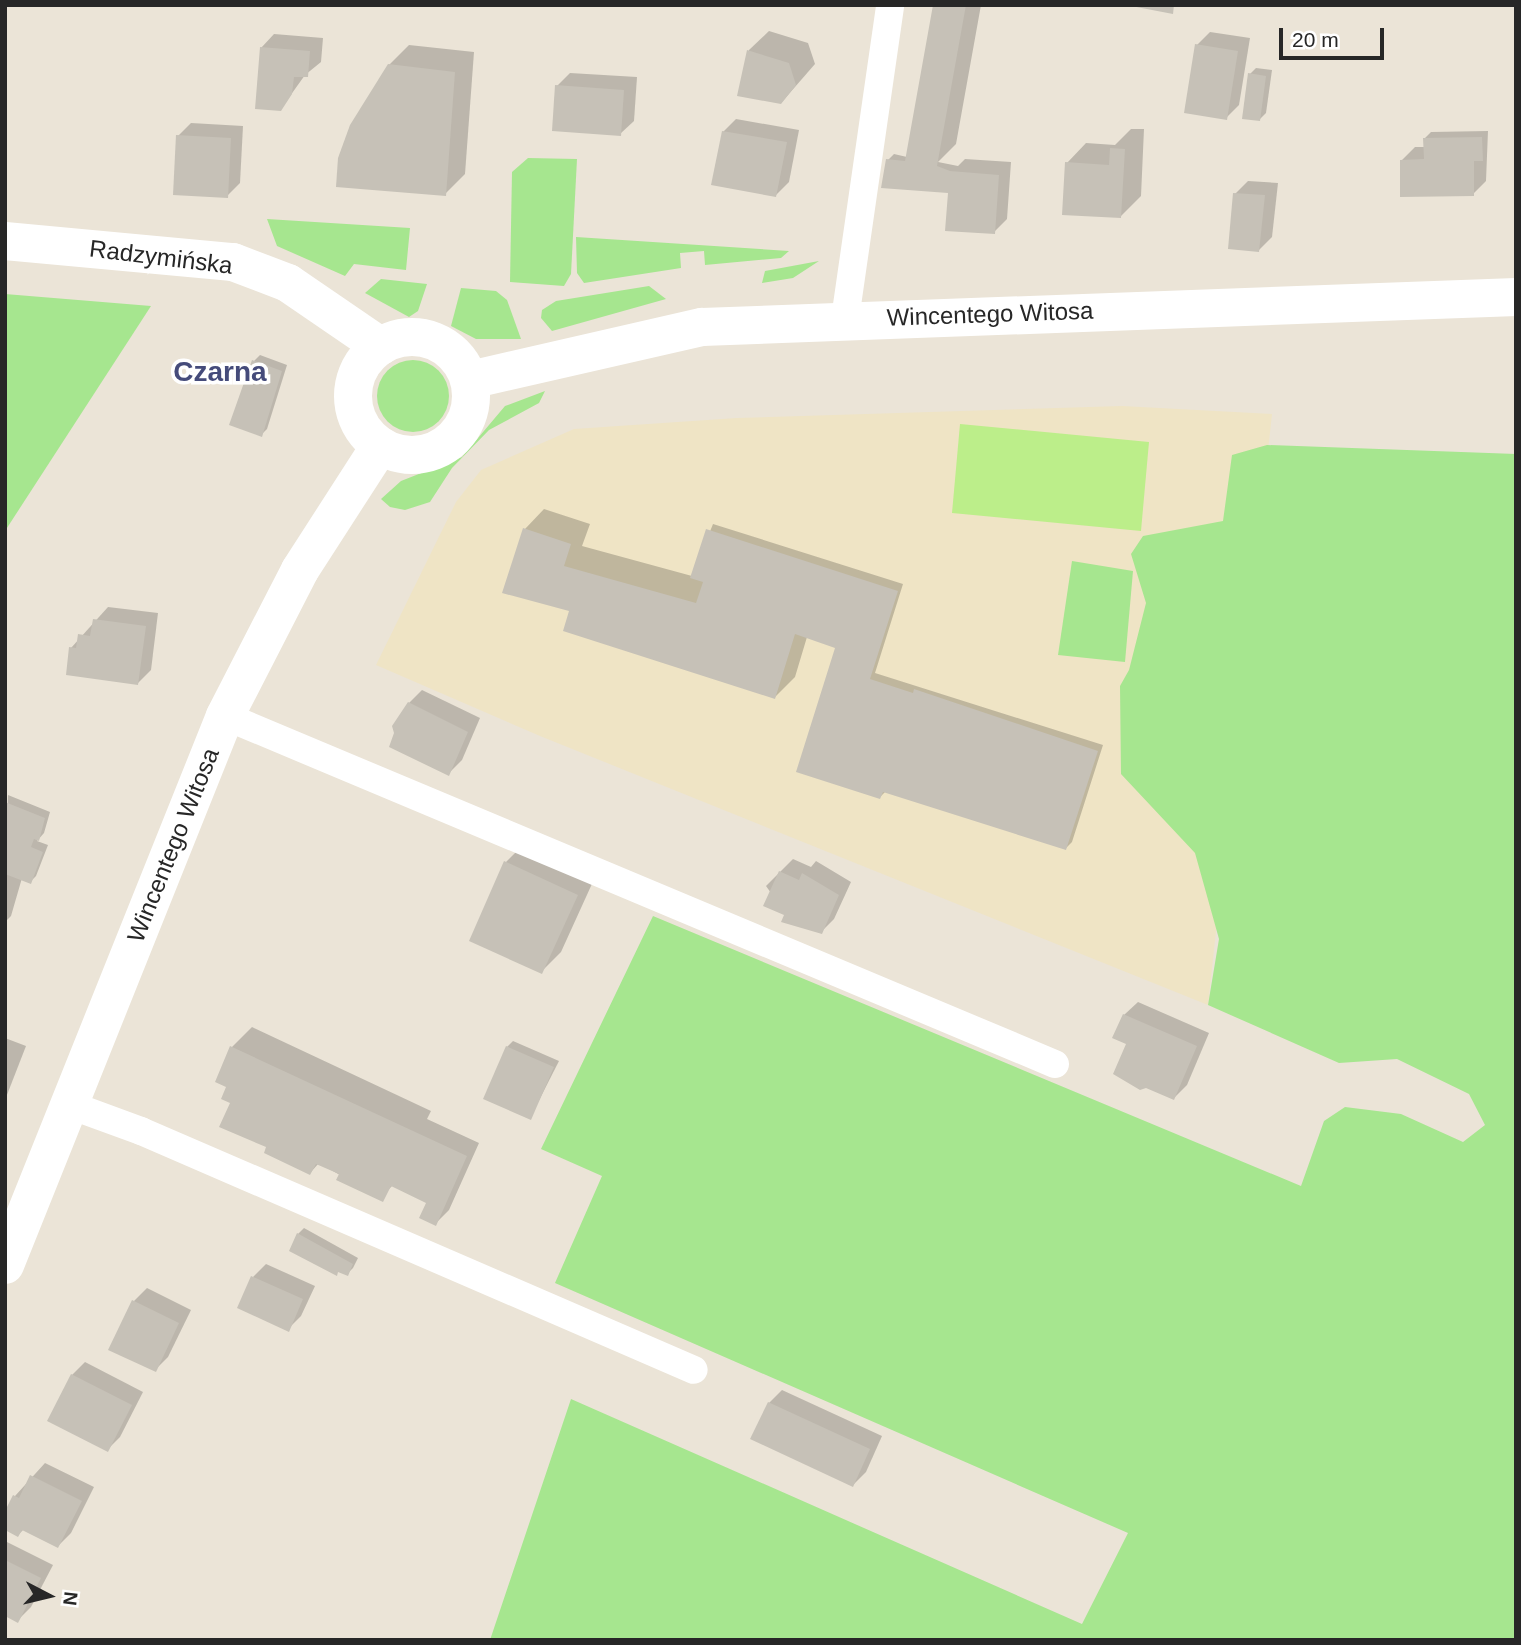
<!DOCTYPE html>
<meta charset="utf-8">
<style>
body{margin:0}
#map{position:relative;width:1521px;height:1645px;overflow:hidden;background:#ebe4d7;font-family:Arial,sans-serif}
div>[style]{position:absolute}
.education>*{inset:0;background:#efe4c5}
.green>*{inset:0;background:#a6e68f}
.round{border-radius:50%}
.pitch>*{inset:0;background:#bcee8a}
.shadow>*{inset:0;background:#0003}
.building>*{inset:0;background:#c6c1b7}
.street>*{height:28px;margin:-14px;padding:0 14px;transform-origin:14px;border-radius:14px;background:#fff}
.secondary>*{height:38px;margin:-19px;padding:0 19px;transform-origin:19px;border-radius:19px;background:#fff}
.secondary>.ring{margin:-19px;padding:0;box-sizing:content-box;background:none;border:38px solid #fff;border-radius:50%}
span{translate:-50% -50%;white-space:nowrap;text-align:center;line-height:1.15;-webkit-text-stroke:7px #fff;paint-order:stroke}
.street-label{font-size:24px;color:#272727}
.quarter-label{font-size:28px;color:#454b7a;font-weight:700}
.frame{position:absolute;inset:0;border:7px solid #272727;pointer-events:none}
.north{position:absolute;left:14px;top:1561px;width:70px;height:70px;-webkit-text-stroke:5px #fff;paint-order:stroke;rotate:97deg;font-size:19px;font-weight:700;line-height:28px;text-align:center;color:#272727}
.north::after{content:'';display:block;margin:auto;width:24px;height:32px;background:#272727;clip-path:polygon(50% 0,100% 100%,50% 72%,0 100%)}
.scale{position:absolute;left:1279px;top:28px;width:105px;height:32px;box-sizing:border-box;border:4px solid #272727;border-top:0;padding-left:9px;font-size:21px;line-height:24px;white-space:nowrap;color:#272727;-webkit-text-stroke:5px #fff;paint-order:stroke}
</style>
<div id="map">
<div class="education">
<i style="clip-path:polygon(1122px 406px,1272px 414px,1208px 1005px,540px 736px,376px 665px,456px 502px,481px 470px,574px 429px,737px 418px)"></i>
</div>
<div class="green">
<i style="clip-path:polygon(528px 158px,577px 159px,571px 274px,564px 286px,510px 282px,512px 172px)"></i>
<i style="clip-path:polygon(267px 219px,410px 228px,406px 270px,354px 264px,345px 276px,277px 246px)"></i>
<i style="clip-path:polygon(576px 237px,789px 251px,781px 258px,705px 265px,704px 251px,680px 253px,681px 268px,584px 283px,577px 273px)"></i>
<i style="clip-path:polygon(819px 261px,793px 278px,762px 283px,765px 271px)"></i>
<i style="clip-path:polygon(381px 279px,427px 284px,418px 311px,409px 317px,365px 293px)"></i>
<i style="clip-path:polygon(649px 286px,666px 299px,552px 331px,541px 318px,542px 310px,556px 301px)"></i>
<i style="clip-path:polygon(461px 288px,496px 291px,507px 300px,521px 339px,476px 339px,451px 326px)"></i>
<i style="clip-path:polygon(5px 294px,151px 306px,5px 531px)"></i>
<i class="round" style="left:377px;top:360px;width:72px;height:72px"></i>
<i style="clip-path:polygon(545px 391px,539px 403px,489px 430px,452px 468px,430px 502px,405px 510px,390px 507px,381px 499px,401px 481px,462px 457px,505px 406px)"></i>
<i style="clip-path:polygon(1267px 445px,1516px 454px,1516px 1640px,490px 1640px,571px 1399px,1082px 1624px,1128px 1533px,555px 1283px,602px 1176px,541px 1149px,653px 916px,1301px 1186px,1324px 1121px,1345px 1107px,1401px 1114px,1463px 1142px,1485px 1125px,1469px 1094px,1397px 1059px,1339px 1063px,1208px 1005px,1219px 939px,1195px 853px,1121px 774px,1120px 686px,1129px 670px,1146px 603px,1131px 554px,1143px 536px,1223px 521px,1232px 455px)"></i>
<i style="clip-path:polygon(1072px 561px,1133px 571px,1125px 662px,1058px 655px)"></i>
</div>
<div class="pitch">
<i style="clip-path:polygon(960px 424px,1149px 442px,1141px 531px,952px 513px)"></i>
</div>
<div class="shadow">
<i style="clip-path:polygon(935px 5px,981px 5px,956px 144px,938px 162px,958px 166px,965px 159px,1011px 162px,1007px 219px,994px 232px,950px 191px,888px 160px,894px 154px,907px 157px)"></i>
<i style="clip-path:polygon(769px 31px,808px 43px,815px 64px,781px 103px,739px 95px,749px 50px)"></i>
<i style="clip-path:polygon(1210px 32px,1250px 38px,1239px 105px,1226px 118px,1197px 45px)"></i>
<i style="clip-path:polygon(274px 34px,323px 38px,321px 62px,305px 75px,280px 110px,261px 48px)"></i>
<i style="clip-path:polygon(409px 45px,474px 52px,465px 174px,445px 194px,389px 65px)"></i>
<i style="clip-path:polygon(1256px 68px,1272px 70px,1266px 113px,1260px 119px,1250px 74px)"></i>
<i style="clip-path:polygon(570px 73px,637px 77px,634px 121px,620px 134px,557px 86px)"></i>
<i style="clip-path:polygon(736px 119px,799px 130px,789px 182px,776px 195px,723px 132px)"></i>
<i style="clip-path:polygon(191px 123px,243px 126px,240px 183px,227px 196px,178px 136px)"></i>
<i style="clip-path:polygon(1131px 129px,1144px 129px,1141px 196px,1121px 216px,1067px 163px,1086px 143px,1115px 145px)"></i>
<i style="clip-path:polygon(1488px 131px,1486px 181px,1473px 194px,1402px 160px,1415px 147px,1425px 147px,1425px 138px,1431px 132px)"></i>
<i style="clip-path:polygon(1248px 181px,1278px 183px,1272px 237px,1259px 250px,1235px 194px)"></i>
<i style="clip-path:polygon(260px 355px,287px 365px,267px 429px,261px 435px,254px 361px)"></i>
<i style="clip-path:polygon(544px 509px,590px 524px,582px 546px,692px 576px,713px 524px,903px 584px,875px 673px,1103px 745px,1072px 842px,1066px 848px,886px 791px,880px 797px,837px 647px,807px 637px,795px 677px,775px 697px,571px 609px,504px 592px,525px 529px)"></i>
<i style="clip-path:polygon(108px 607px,158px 613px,151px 670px,138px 683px,71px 648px)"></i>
<i style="clip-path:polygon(422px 690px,480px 718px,462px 760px,449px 773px,409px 703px)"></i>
<i style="clip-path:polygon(8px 795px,50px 812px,44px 833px,37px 841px,48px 845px,36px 876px,30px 882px,22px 878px,11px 916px,5px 922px)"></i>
<i style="clip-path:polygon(526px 842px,596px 875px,561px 952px,541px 972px,506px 862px)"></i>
<i style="clip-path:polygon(793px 859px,811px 867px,816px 861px,851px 882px,834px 919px,821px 932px,784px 921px,786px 914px,766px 886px)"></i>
<i style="clip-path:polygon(1138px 1002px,1209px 1033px,1187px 1085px,1174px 1098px,1129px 1043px,1124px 1015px)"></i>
<i style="clip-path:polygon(252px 1027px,431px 1111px,427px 1119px,479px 1143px,449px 1210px,436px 1223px,428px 1202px,393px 1185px,380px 1198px,319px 1163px,310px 1173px,268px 1146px,232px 1102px,228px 1086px,218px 1081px,232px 1047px)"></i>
<i style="clip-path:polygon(5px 1038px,26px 1046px,5px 1100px)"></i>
<i style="clip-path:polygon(513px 1041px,559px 1061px,530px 1118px,507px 1047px)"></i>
<i style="clip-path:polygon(304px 1228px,358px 1258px,353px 1268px,347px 1274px,298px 1234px)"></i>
<i style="clip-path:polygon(266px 1264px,315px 1286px,301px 1316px,288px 1329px,253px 1277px)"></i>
<i style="clip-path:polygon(147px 1288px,191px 1310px,168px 1357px,155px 1370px,134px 1301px)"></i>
<i style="clip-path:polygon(85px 1362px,143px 1392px,120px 1437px,107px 1450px,72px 1375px)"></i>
<i style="clip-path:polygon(782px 1390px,882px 1436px,866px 1472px,853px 1485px,769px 1403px)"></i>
<i style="clip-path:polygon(45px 1463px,94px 1487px,71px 1533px,58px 1546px,24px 1529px,18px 1535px,5px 1515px,15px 1496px)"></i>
<i style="clip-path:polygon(5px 1541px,53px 1565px,31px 1607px,18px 1620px,5px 1614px)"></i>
</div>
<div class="building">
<i style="clip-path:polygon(933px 5px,966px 5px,937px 166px,950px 171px,999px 175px,995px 234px,945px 231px,948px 193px,881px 188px,886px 159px,905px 161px)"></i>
<i style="clip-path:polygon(1126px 5px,1174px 5px,1173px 14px)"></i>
<i style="clip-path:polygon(1195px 44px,1238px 51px,1227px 120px,1184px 113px)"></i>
<i style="clip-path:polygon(260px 47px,310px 51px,308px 77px,294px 77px,292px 94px,281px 111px,255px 109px)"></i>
<i style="clip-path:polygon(747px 50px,789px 63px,796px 85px,781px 104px,737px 96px)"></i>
<i style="clip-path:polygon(388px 64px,455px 72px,446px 196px,336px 187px,338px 158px,350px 125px)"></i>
<i style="clip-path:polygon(1248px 73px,1266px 76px,1260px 121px,1242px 119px)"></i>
<i style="clip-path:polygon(555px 85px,624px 90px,621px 136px,552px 131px)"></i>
<i style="clip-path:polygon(722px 131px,787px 142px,776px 197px,711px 185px)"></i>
<i style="clip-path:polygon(176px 135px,231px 138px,228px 198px,173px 195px)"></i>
<i style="clip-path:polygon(1482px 137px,1483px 161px,1474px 161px,1474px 196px,1400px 197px,1400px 160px,1424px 159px,1423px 138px)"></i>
<i style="clip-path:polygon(1110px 148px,1125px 149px,1121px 218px,1062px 215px,1065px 162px,1109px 165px)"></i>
<i style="clip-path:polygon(1233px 193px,1265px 195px,1259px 252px,1228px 249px)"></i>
<i style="clip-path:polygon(252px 360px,282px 371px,262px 437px,229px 425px)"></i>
<i style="clip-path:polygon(523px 528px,571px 544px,564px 566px,696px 603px,703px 582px,690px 578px,706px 529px,898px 591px,870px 679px,913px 693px,914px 689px,1098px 751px,1066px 850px,883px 792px,880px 799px,796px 772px,835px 648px,795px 634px,775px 699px,563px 631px,569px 611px,502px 593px)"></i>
<i style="clip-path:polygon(93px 619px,146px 626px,138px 685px,66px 675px,69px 647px,76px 648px,78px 634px,90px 636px)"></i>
<i style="clip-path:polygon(408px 702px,468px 732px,449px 776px,389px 747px,394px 733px,392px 726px)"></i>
<i style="clip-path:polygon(5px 802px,45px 818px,39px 841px,34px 839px,31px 847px,43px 852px,31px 884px,5px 874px)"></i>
<i style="clip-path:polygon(504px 861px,578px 895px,542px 974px,469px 941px)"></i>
<i style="clip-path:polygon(779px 871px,799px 880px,802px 873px,839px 895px,822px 934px,781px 922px,784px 915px,763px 906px)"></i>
<i style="clip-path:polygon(1123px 1014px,1197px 1046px,1174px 1100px,1146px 1088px,1140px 1090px,1113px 1074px,1126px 1044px,1112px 1038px)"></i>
<i style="clip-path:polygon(230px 1046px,467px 1156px,436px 1226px,419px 1218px,426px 1203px,391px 1186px,383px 1202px,336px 1180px,339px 1174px,316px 1164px,310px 1175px,264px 1153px,266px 1147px,219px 1127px,230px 1103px,221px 1099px,226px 1087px,215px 1082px)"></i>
<i style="clip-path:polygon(506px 1046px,554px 1067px,531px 1120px,483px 1099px)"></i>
<i style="clip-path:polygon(297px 1233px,353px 1264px,348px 1276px,338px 1272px,337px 1276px,289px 1251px)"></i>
<i style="clip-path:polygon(251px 1276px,303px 1299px,289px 1332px,237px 1308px)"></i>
<i style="clip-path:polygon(132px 1300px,179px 1323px,156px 1372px,108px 1350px)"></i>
<i style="clip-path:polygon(71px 1374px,132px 1405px,108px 1452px,47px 1421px)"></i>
<i style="clip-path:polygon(768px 1402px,870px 1449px,853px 1487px,750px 1439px)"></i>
<i style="clip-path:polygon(30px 1475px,82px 1501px,58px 1548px,22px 1530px,18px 1537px,5px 1530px,5px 1511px,13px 1495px,19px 1498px)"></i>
<i style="clip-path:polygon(5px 1560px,41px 1578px,18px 1623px,5px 1616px)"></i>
</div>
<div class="street">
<i style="left:845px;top:319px;width:317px;rotate:-81.8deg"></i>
<i style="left:225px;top:716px;width:900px;rotate:22.75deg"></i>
<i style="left:70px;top:1105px;width:76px;rotate:20.1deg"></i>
<i style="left:141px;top:1131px;width:602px;rotate:23.37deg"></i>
</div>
<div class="secondary">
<i style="left:5px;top:241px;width:229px;rotate:5.3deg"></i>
<i style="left:233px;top:262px;width:59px;rotate:20.9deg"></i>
<i style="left:288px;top:283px;width:112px;rotate:34.4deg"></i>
<i class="ring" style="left:353px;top:337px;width:80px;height:80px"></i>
<i style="left:470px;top:380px;width:238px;rotate:-12.9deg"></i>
<i style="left:702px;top:327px;width:815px;rotate:-2.11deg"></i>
<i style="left:5px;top:1265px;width:591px;rotate:-68.16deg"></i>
<i style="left:225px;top:716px;width:164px;rotate:-62.8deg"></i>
<i style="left:300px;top:570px;width:148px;rotate:-57.2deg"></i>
</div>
<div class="street-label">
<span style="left:161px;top:257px;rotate:7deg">Radzymińska</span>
<span style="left:990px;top:314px;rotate:-2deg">Wincentego Witosa</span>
<span style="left:173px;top:845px;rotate:-68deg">Wincentego Witosa</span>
</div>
<div class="quarter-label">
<span style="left:220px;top:372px">Czarna</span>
</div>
<div class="frame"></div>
<div class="north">N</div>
<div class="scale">20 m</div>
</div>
